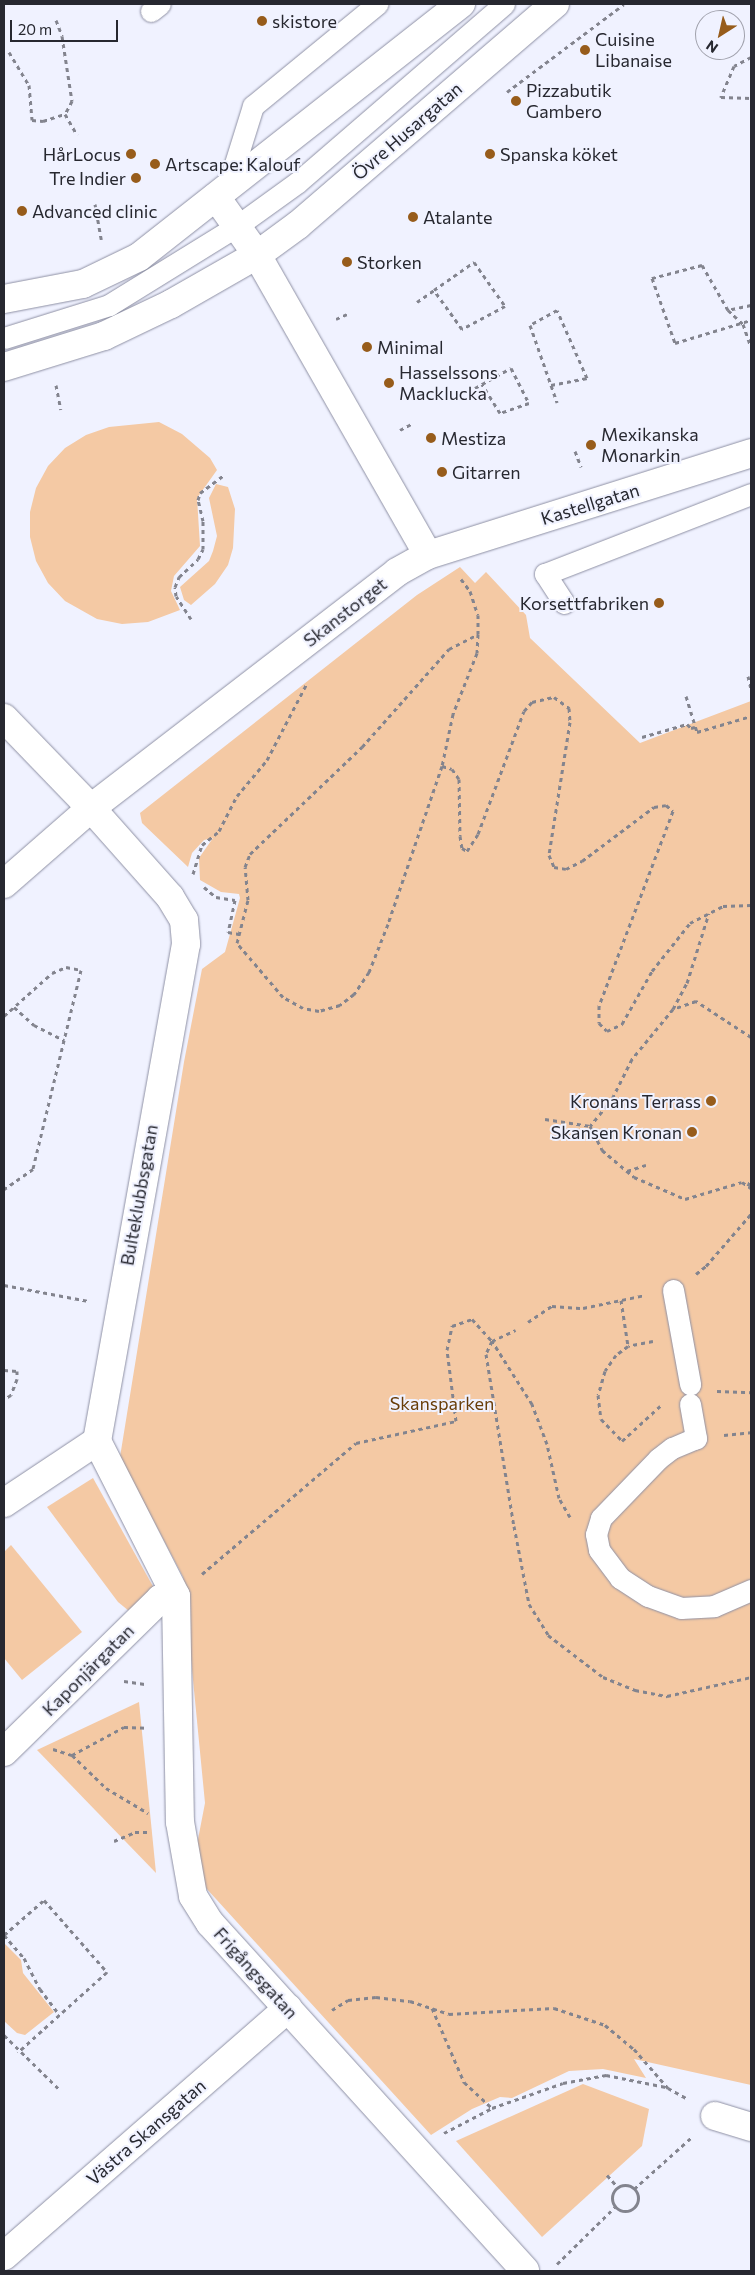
<!DOCTYPE html>
<meta charset="utf-8">
<style>
body{margin:0}
#map{position:relative;width:755px;height:2275px;overflow:hidden;background:#f0f2ff;font-family:Commissioner,sans-serif}
div>[style]{position:absolute}
.green>*{inset:0;background:#f4c9a4}
.path>*{height:3px;margin-top:-1.5px;transform-origin:0;background:repeating-linear-gradient(90deg,#83848e 0 4px,transparent 0 8px)}
.path>.ring{margin:-1.5px;padding:0;box-sizing:content-box;background:none;border:3px solid #83848e;border-radius:50%}
.roads{filter:drop-shadow(0 0 1px #8e90a4) drop-shadow(0 0 1px #8e90a4)}
.service>*{height:21px;margin:-10.5px;padding:0 10.5px;transform-origin:10.5px;border-radius:10.5px;background:#fff}
.minor>*{height:28px;margin:-14px;padding:0 14px;transform-origin:14px;border-radius:14px;background:#fff}
.secondary>*{height:28px;margin:-14px;padding:0 14px;transform-origin:14px;border-radius:14px;background:#fff}
.dots>*{width:14px;height:14px;translate:-50% -50%;box-sizing:border-box;border:2px solid #f0f2ff;border-radius:50%}
span{translate:-50% -50%;white-space:nowrap;text-align:center;line-height:1.15;-webkit-text-stroke:4px #f0f2ff;paint-order:stroke}
.poi-label{font-size:18px;color:#272830}
.left{translate:0 -50%;text-align:left}
.right{translate:-100% -50%;text-align:right}
.street-label{font-size:18px;color:#272830}
.park-label{font-size:18px;color:#693d08}
.frame{position:absolute;inset:0;border:5px solid #272830;pointer-events:none}
.north{position:absolute;left:695px;top:10px;width:50px;height:50px;box-sizing:border-box;background:#f0f2ff;border:1px solid #a0a1ac;border-radius:50%;rotate:215deg;font-size:14px;font-weight:700;line-height:20px;text-align:center;color:#272830}
.north::after{content:'';display:block;margin:auto;width:18px;height:22px;background:#975c1b;clip-path:polygon(50% 0,100% 100%,50% 72%,0 100%)}
.scale{position:absolute;left:10px;top:20px;width:108px;height:22px;box-sizing:border-box;border:2px solid #272830;border-top:0;padding-left:6px;font-size:15px;line-height:18px;white-space:nowrap;color:#272830;-webkit-text-stroke:4px #f0f2ff;paint-order:stroke}
</style>
<div id="map">
<div class="green">
<i style="clip-path:polygon(159px 422px,182px 434px,210px 458px,217px 470px,197px 498px,200px 546px,174px 576px,171px 591px,180px 610px,148px 622px,122px 624px,97px 619px,65px 601px,48px 583px,36px 561px,30px 537px,30px 512px,36px 488px,48px 466px,65px 448px,86px 435px,109px 427px)"></i>
<i style="clip-path:polygon(216px 484px,228px 487px,235px 509px,233px 548px,228px 565px,215px 584px,191px 605px,184px 600px,180px 587px,209px 561px,213px 551px,217px 536px,209px 498px)"></i>
<i style="clip-path:polygon(460px 567px,475px 583px,486px 572px,526px 615px,530px 638px,640px 743px,751px 701px,751px 2085px,634px 2059px,646px 2078px,603px 2069px,569px 2071px,512px 2098px,500px 2097px,472px 2109px,431px 2135px,206px 1888px,194px 1860px,205px 1803px,183px 1577px,120px 1457px,184px 1062px,202px 969px,225px 952px,240px 898px,239px 894px,221px 892px,200px 880px,199px 858px,213px 838px,204px 840px,192px 853px,188px 867px,142px 823px,140px 813px,417px 595px)"></i>
<i style="clip-path:polygon(93px 1478px,155px 1590px,129px 1611px,118px 1602px,47px 1507px)"></i>
<i style="clip-path:polygon(11px 1545px,82px 1632px,22px 1680px,4px 1658px,4px 1552px)"></i>
<i style="clip-path:polygon(139px 1702px,156px 1873px,37px 1750px)"></i>
<i style="clip-path:polygon(4px 1943px,21px 1960px,23px 1973px,54px 2012px,25px 2035px,17px 2033px,4px 2021px)"></i>
<i style="clip-path:polygon(583px 2084px,649px 2109px,642px 2146px,542px 2237px,456px 2141px)"></i>
</div>
<div class="path">
<i style="left:56px;top:20px;width:17px;rotate:69deg"></i>
<i style="left:62px;top:36px;width:66px;rotate:81.3deg"></i>
<i style="left:72px;top:101px;width:15px;rotate:118deg"></i>
<i style="left:65px;top:114px;width:24px;rotate:60deg"></i>
<i style="left:9px;top:52px;width:39px;rotate:59deg"></i>
<i style="left:29px;top:85px;width:35px;rotate:85deg"></i>
<i style="left:32px;top:120px;width:11px;rotate:5deg"></i>
<i style="left:43px;top:121px;width:23px;rotate:-18deg"></i>
<i style="left:751px;top:57px;width:19px;rotate:152deg"></i>
<i style="left:734px;top:66px;width:34px;rotate:113deg"></i>
<i style="left:721px;top:97px;width:30px;rotate:2deg"></i>
<i style="left:507px;top:92px;width:146px;rotate:-36.9deg"></i>
<i style="left:95px;top:204px;width:36px;rotate:80deg"></i>
<i style="left:417px;top:302px;width:21px;rotate:-35deg"></i>
<i style="left:434px;top:290px;width:49px;rotate:-35deg"></i>
<i style="left:474px;top:262px;width:54px;rotate:54.8deg"></i>
<i style="left:505px;top:306px;width:49px;rotate:151.9deg"></i>
<i style="left:462px;top:329px;width:48px;rotate:-125.7deg"></i>
<i style="left:751px;top:305px;width:24px;rotate:168deg"></i>
<i style="left:728px;top:310px;width:52px;rotate:-120deg"></i>
<i style="left:702px;top:265px;width:52px;rotate:165.4deg"></i>
<i style="left:652px;top:278px;width:69px;rotate:70.5deg"></i>
<i style="left:675px;top:343px;width:79px;rotate:-16.8deg"></i>
<i style="left:728px;top:310px;width:21px;rotate:43deg"></i>
<i style="left:743px;top:324px;width:24px;rotate:71deg"></i>
<i style="left:336px;top:319px;width:12px;rotate:-24deg"></i>
<i style="left:56px;top:385px;width:25px;rotate:79deg"></i>
<i style="left:551px;top:385px;width:37px;rotate:-11deg"></i>
<i style="left:587px;top:378px;width:74px;rotate:-113.8deg"></i>
<i style="left:557px;top:310px;width:31px;rotate:151deg"></i>
<i style="left:530px;top:325px;width:82px;rotate:70.7deg"></i>
<i style="left:475px;top:388px;width:41px;rotate:-29.1deg"></i>
<i style="left:511px;top:368px;width:39px;rotate:63deg"></i>
<i style="left:529px;top:403px;width:31px;rotate:161deg"></i>
<i style="left:500px;top:413px;width:34px;rotate:-122deg"></i>
<i style="left:400px;top:430px;width:15px;rotate:-28deg"></i>
<i style="left:575px;top:451px;width:17px;rotate:69deg"></i>
<i style="left:461px;top:579px;width:15px;rotate:53deg"></i>
<i style="left:470px;top:591px;width:25px;rotate:72deg"></i>
<i style="left:478px;top:615px;width:19px;rotate:90deg"></i>
<i style="left:478px;top:634px;width:19px;rotate:93deg"></i>
<i style="left:477px;top:653px;width:66px;rotate:111.5deg"></i>
<i style="left:453px;top:714px;width:53px;rotate:101.9deg"></i>
<i style="left:442px;top:766px;width:167px;rotate:108.9deg"></i>
<i style="left:388px;top:924px;width:52px;rotate:111.6deg"></i>
<i style="left:369px;top:972px;width:27px;rotate:124deg"></i>
<i style="left:354px;top:994px;width:18px;rotate:142deg"></i>
<i style="left:340px;top:1005px;width:22px;rotate:164deg"></i>
<i style="left:319px;top:1011px;width:16px;rotate:-169deg"></i>
<i style="left:303px;top:1008px;width:23px;rotate:-151deg"></i>
<i style="left:283px;top:997px;width:71px;rotate:-130.4deg"></i>
<i style="left:237px;top:943px;width:44px;rotate:-75.7deg"></i>
<i style="left:248px;top:900px;width:33px;rotate:-95deg"></i>
<i style="left:245px;top:867px;width:14px;rotate:-69deg"></i>
<i style="left:250px;top:854px;width:155px;rotate:-43.7deg"></i>
<i style="left:362px;top:747px;width:131px;rotate:-48.4deg"></i>
<i style="left:449px;top:649px;width:33px;rotate:-27deg"></i>
<i style="left:191px;top:619px;width:27px;rotate:-123deg"></i>
<i style="left:176px;top:596px;width:9px;rotate:-96deg"></i>
<i style="left:175px;top:587px;width:11px;rotate:-68deg"></i>
<i style="left:179px;top:577px;width:26px;rotate:-43deg"></i>
<i style="left:198px;top:559px;width:11px;rotate:-63deg"></i>
<i style="left:203px;top:549px;width:28px;rotate:-90deg"></i>
<i style="left:203px;top:521px;width:22px;rotate:-103deg"></i>
<i style="left:198px;top:500px;width:7px;rotate:-74deg"></i>
<i style="left:200px;top:493px;width:30px;rotate:-37deg"></i>
<i style="left:748px;top:676px;width:13px;rotate:77deg"></i>
<i style="left:686px;top:696px;width:38px;rotate:73deg"></i>
<i style="left:697px;top:732px;width:56px;rotate:-16.5deg"></i>
<i style="left:642px;top:737px;width:47px;rotate:-16.1deg"></i>
<i style="left:687px;top:724px;width:6px;rotate:45deg"></i>
<i style="left:691px;top:728px;width:4px;rotate:-14deg"></i>
<i style="left:442px;top:766px;width:10px;rotate:17deg"></i>
<i style="left:452px;top:769px;width:12px;rotate:55deg"></i>
<i style="left:459px;top:779px;width:57px;rotate:89deg"></i>
<i style="left:460px;top:836px;width:12px;rotate:81deg"></i>
<i style="left:462px;top:848px;width:6px;rotate:31deg"></i>
<i style="left:467px;top:851px;width:20px;rotate:-57deg"></i>
<i style="left:478px;top:834px;width:131px;rotate:-69.5deg"></i>
<i style="left:524px;top:711px;width:12px;rotate:-48deg"></i>
<i style="left:532px;top:702px;width:23px;rotate:-13deg"></i>
<i style="left:554px;top:697px;width:19px;rotate:36deg"></i>
<i style="left:569px;top:708px;width:14px;rotate:86deg"></i>
<i style="left:570px;top:722px;width:135px;rotate:99deg"></i>
<i style="left:549px;top:855px;width:13px;rotate:67deg"></i>
<i style="left:554px;top:867px;width:12px;rotate:9deg"></i>
<i style="left:566px;top:869px;width:18px;rotate:-27deg"></i>
<i style="left:582px;top:861px;width:90px;rotate:-36.9deg"></i>
<i style="left:654px;top:807px;width:12px;rotate:-9deg"></i>
<i style="left:666px;top:805px;width:9px;rotate:41deg"></i>
<i style="left:673px;top:811px;width:209px;rotate:110.8deg"></i>
<i style="left:599px;top:1006px;width:17px;rotate:90deg"></i>
<i style="left:599px;top:1023px;width:11px;rotate:45deg"></i>
<i style="left:607px;top:1031px;width:17px;rotate:-25deg"></i>
<i style="left:622px;top:1024px;width:61px;rotate:-60.5deg"></i>
<i style="left:652px;top:971px;width:61px;rotate:-51.6deg"></i>
<i style="left:690px;top:923px;width:37px;rotate:-27deg"></i>
<i style="left:723px;top:906px;width:28px;rotate:-2deg"></i>
<i style="left:193px;top:874px;width:30px;rotate:-73deg"></i>
<i style="left:202px;top:845px;width:22px;rotate:-39deg"></i>
<i style="left:219px;top:831px;width:39px;rotate:-63deg"></i>
<i style="left:237px;top:796px;width:47px;rotate:-50.2deg"></i>
<i style="left:267px;top:760px;width:85px;rotate:-62.5deg"></i>
<i style="left:204px;top:887px;width:16px;rotate:40deg"></i>
<i style="left:216px;top:897px;width:19px;rotate:9deg"></i>
<i style="left:235px;top:900px;width:33px;rotate:102deg"></i>
<i style="left:228px;top:932px;width:11px;rotate:10deg"></i>
<i style="left:14px;top:1007px;width:27px;rotate:42deg"></i>
<i style="left:34px;top:1025px;width:34px;rotate:27deg"></i>
<i style="left:673px;top:1009px;width:30px;rotate:-62deg"></i>
<i style="left:687px;top:983px;width:73px;rotate:-72.6deg"></i>
<i style="left:4px;top:1016px;width:64px;rotate:-41.9deg"></i>
<i style="left:52px;top:973px;width:15px;rotate:-23deg"></i>
<i style="left:66px;top:967px;width:15px;rotate:11deg"></i>
<i style="left:81px;top:970px;width:205px;rotate:103.6deg"></i>
<i style="left:33px;top:1169px;width:35px;rotate:145deg"></i>
<i style="left:751px;top:1037px;width:66px;rotate:-146.8deg"></i>
<i style="left:696px;top:1001px;width:24px;rotate:161deg"></i>
<i style="left:673px;top:1009px;width:65px;rotate:129.4deg"></i>
<i style="left:632px;top:1059px;width:45px;rotate:116.6deg"></i>
<i style="left:612px;top:1099px;width:35px;rotate:129deg"></i>
<i style="left:590px;top:1126px;width:27px;rotate:63deg"></i>
<i style="left:602px;top:1150px;width:42px;rotate:40.2deg"></i>
<i style="left:634px;top:1177px;width:56px;rotate:23.3deg"></i>
<i style="left:685px;top:1199px;width:59px;rotate:-16.6deg"></i>
<i style="left:742px;top:1182px;width:11px;rotate:34deg"></i>
<i style="left:545px;top:1119px;width:46px;rotate:8.8deg"></i>
<i style="left:627px;top:1171px;width:20px;rotate:-18deg"></i>
<i style="left:748px;top:1186px;width:8px;rotate:-67deg"></i>
<i style="left:696px;top:1274px;width:13px;rotate:-39deg"></i>
<i style="left:706px;top:1266px;width:69px;rotate:-49.1deg"></i>
<i style="left:4px;top:1285px;width:86px;rotate:10.7deg"></i>
<i style="left:621px;top:1300px;width:47px;rotate:81.3deg"></i>
<i style="left:528px;top:1322px;width:29px;rotate:-34deg"></i>
<i style="left:552px;top:1306px;width:31px;rotate:4deg"></i>
<i style="left:583px;top:1308px;width:63px;rotate:-11.8deg"></i>
<i style="left:653px;top:1341px;width:25px;rotate:169deg"></i>
<i style="left:628px;top:1346px;width:15px;rotate:143deg"></i>
<i style="left:616px;top:1355px;width:19px;rotate:125deg"></i>
<i style="left:605px;top:1371px;width:25px;rotate:106deg"></i>
<i style="left:598px;top:1395px;width:24px;rotate:83deg"></i>
<i style="left:601px;top:1419px;width:30px;rotate:46deg"></i>
<i style="left:622px;top:1441px;width:52px;rotate:-42.6deg"></i>
<i style="left:4px;top:1370px;width:13px;rotate:4deg"></i>
<i style="left:17px;top:1371px;width:8px;rotate:90deg"></i>
<i style="left:17px;top:1379px;width:17px;rotate:111deg"></i>
<i style="left:11px;top:1395px;width:8px;rotate:150deg"></i>
<i style="left:717px;top:1391px;width:34px;rotate:2deg"></i>
<i style="left:724px;top:1435px;width:27px;rotate:-6deg"></i>
<i style="left:570px;top:1517px;width:22px;rotate:-120deg"></i>
<i style="left:559px;top:1498px;width:55px;rotate:-102.5deg"></i>
<i style="left:547px;top:1444px;width:43px;rotate:-110.6deg"></i>
<i style="left:532px;top:1404px;width:75px;rotate:-122.4deg"></i>
<i style="left:492px;top:1341px;width:14px;rotate:115deg"></i>
<i style="left:486px;top:1354px;width:174px;rotate:80.8deg"></i>
<i style="left:514px;top:1526px;width:79px;rotate:79.1deg"></i>
<i style="left:529px;top:1604px;width:36px;rotate:58deg"></i>
<i style="left:548px;top:1635px;width:69px;rotate:37.4deg"></i>
<i style="left:603px;top:1677px;width:35px;rotate:22deg"></i>
<i style="left:635px;top:1690px;width:33px;rotate:11deg"></i>
<i style="left:667px;top:1696px;width:86px;rotate:-12.7deg"></i>
<i style="left:202px;top:1574px;width:202px;rotate:-40.4deg"></i>
<i style="left:356px;top:1443px;width:102px;rotate:-12.4deg"></i>
<i style="left:456px;top:1421px;width:72px;rotate:-97.2deg"></i>
<i style="left:447px;top:1350px;width:25px;rotate:-78deg"></i>
<i style="left:452px;top:1326px;width:21px;rotate:-19deg"></i>
<i style="left:472px;top:1319px;width:30px;rotate:48deg"></i>
<i style="left:492px;top:1341px;width:26px;rotate:-25deg"></i>
<i style="left:124px;top:1681px;width:21px;rotate:8deg"></i>
<i style="left:53px;top:1749px;width:20px;rotate:18deg"></i>
<i style="left:72px;top:1755px;width:47px;rotate:44.1deg"></i>
<i style="left:106px;top:1788px;width:49px;rotate:30.8deg"></i>
<i style="left:72px;top:1755px;width:59px;rotate:-28.3deg"></i>
<i style="left:124px;top:1727px;width:23px;rotate:2deg"></i>
<i style="left:114px;top:1841px;width:23px;rotate:-23deg"></i>
<i style="left:135px;top:1832px;width:13px"></i>
<i style="left:4px;top:1935px;width:53px;rotate:-41.2deg"></i>
<i style="left:44px;top:1900px;width:96px;rotate:48.8deg"></i>
<i style="left:107px;top:1972px;width:120px;rotate:138deg"></i>
<i style="left:4px;top:1935px;width:30px;rotate:49deg"></i>
<i style="left:24px;top:1958px;width:35px;rotate:63deg"></i>
<i style="left:40px;top:1989px;width:31px;rotate:53deg"></i>
<i style="left:432px;top:2008px;width:81px;rotate:66.6deg"></i>
<i style="left:464px;top:2082px;width:38px;rotate:43deg"></i>
<i style="left:492px;top:2108px;width:75px;rotate:-19.4deg"></i>
<i style="left:563px;top:2083px;width:44px;rotate:-10.5deg"></i>
<i style="left:606px;top:2075px;width:61px;rotate:11.3deg"></i>
<i style="left:332px;top:2010px;width:19px;rotate:-32deg"></i>
<i style="left:348px;top:2000px;width:28px;rotate:-6deg"></i>
<i style="left:376px;top:1997px;width:34px;rotate:7deg"></i>
<i style="left:410px;top:2001px;width:41px;rotate:18.4deg"></i>
<i style="left:449px;top:2014px;width:105px;rotate:-3.3deg"></i>
<i style="left:554px;top:2008px;width:54px;rotate:18.4deg"></i>
<i style="left:605px;top:2025px;width:38px;rotate:40deg"></i>
<i style="left:634px;top:2049px;width:52px;rotate:48.9deg"></i>
<i style="left:668px;top:2088px;width:23px;rotate:29deg"></i>
<i style="left:4px;top:2035px;width:76px;rotate:44.5deg"></i>
<i style="left:444px;top:2133px;width:54px;rotate:-27.5deg"></i>
<i style="left:607px;top:2175px;width:15px;rotate:48deg"></i>
<i class="ring" style="left:612px;top:2185px;width:23px;height:23px"></i>
<i style="left:634px;top:2189px;width:78px;rotate:-41.9deg"></i>
<i style="left:557px;top:2264px;width:81px;rotate:-44.5deg"></i>
</div>
<div class="roads">
<div class="service">
<i style="left:151px;top:11px;width:11px;rotate:-38deg"></i>
<i style="left:227px;top:189px;width:87px;rotate:-72.6deg"></i>
<i style="left:253px;top:106px;width:161px;rotate:-39.4deg"></i>
<i style="left:4px;top:338px;width:110px;rotate:-17.4deg"></i>
<i style="left:109px;top:305px;width:150px;rotate:-31.7deg"></i>
<i style="left:237px;top:226px;width:75px;rotate:-35.8deg"></i>
<i style="left:298px;top:182px;width:272px;rotate:-40.8deg"></i>
<i style="left:564px;top:603px;width:35px;rotate:-123deg"></i>
<i style="left:545px;top:574px;width:221px;rotate:-21.2deg"></i>
<i style="left:673px;top:1290px;width:96px;rotate:79.7deg"></i>
<i style="left:690px;top:1404px;width:35px;rotate:80deg"></i>
<i style="left:696px;top:1438px;width:26px;rotate:157deg"></i>
<i style="left:672px;top:1448px;width:18px;rotate:142deg"></i>
<i style="left:658px;top:1459px;width:82px;rotate:134deg"></i>
<i style="left:601px;top:1518px;width:17px;rotate:107deg"></i>
<i style="left:596px;top:1534px;width:16px;rotate:79deg"></i>
<i style="left:599px;top:1550px;width:35px;rotate:53deg"></i>
<i style="left:620px;top:1578px;width:33px;rotate:33deg"></i>
<i style="left:648px;top:1596px;width:35px;rotate:20deg"></i>
<i style="left:681px;top:1608px;width:33px;rotate:-3deg"></i>
<i style="left:714px;top:1606px;width:40px;rotate:-23.4deg"></i>
</div>
<div class="minor">
<i style="left:216px;top:197px;width:71px;rotate:54.7deg"></i>
<i style="left:257px;top:255px;width:345px;rotate:60.3deg"></i>
<i style="left:4px;top:718px;width:125px;rotate:46deg"></i>
<i style="left:91px;top:808px;width:119px;rotate:48.4deg"></i>
<i style="left:170px;top:897px;width:27px;rotate:59deg"></i>
<i style="left:184px;top:920px;width:24px;rotate:85deg"></i>
<i style="left:186px;top:944px;width:505px;rotate:100.15deg"></i>
<i style="left:97px;top:1441px;width:174px;rotate:63deg"></i>
<i style="left:176px;top:1596px;width:226px;rotate:89deg"></i>
<i style="left:180px;top:1822px;width:75px;rotate:80deg"></i>
<i style="left:193px;top:1896px;width:32px;rotate:58deg"></i>
<i style="left:210px;top:1923px;width:469px;rotate:47.8deg"></i>
<i style="left:4px;top:884px;width:116px;rotate:-41.1deg"></i>
<i style="left:91px;top:808px;width:386px;rotate:-37.6deg"></i>
<i style="left:397px;top:572px;width:35px;rotate:-29deg"></i>
<i style="left:428px;top:555px;width:339px;rotate:-17.5deg"></i>
<i style="left:4px;top:1503px;width:112px;rotate:-33.7deg"></i>
<i style="left:4px;top:1752px;width:219px;rotate:-44.4deg"></i>
<i style="left:160px;top:1599px;width:16px;rotate:-11deg"></i>
<i style="left:715px;top:2116px;width:38px;rotate:17deg"></i>
<i style="left:4px;top:2256px;width:377px;rotate:-41.1deg"></i>
</div>
<div class="secondary">
<i style="left:4px;top:299px;width:80px;rotate:-10.8deg"></i>
<i style="left:83px;top:284px;width:62px;rotate:-25.7deg"></i>
<i style="left:139px;top:257px;width:410px;rotate:-38.2deg"></i>
<i style="left:4px;top:367px;width:105px;rotate:-17.2deg"></i>
<i style="left:104px;top:336px;width:74px;rotate:-25.5deg"></i>
<i style="left:171px;top:304px;width:99px;rotate:-29.7deg"></i>
<i style="left:257px;top:255px;width:51px;rotate:-36.2deg"></i>
<i style="left:298px;top:225px;width:339px;rotate:-40.7deg"></i>
</div>
</div>
<div class="dots">
<i style="left:262px;top:21px;background:#975c1b"></i>
<i style="left:585px;top:50px;background:#975c1b"></i>
<i style="left:516px;top:101px;background:#975c1b"></i>
<i style="left:131px;top:154px;background:#975c1b"></i>
<i style="left:490px;top:154px;background:#975c1b"></i>
<i style="left:155px;top:164px;background:#975c1b"></i>
<i style="left:136px;top:178px;background:#975c1b"></i>
<i style="left:22px;top:211px;background:#975c1b"></i>
<i style="left:413px;top:217px;background:#975c1b"></i>
<i style="left:347px;top:262px;background:#975c1b"></i>
<i style="left:367px;top:347px;background:#975c1b"></i>
<i style="left:389px;top:383px;background:#975c1b"></i>
<i style="left:431px;top:438px;background:#975c1b"></i>
<i style="left:591px;top:445px;background:#975c1b"></i>
<i style="left:442px;top:472px;background:#975c1b"></i>
<i style="left:659px;top:603px;background:#975c1b"></i>
<i style="left:711px;top:1101px;background:#975c1b"></i>
<i style="left:692px;top:1132px;background:#975c1b"></i>
</div>
<div class="poi-label">
<span class="left" style="left:272px;top:21px">skistore</span>
<span class="left" style="left:595px;top:50px">Cuisine<br>Libanaise</span>
<span class="left" style="left:526px;top:101px">Pizzabutik<br>Gambero</span>
<span class="right" style="left:121px;top:154px">HårLocus</span>
<span class="left" style="left:500px;top:154px">Spanska köket</span>
<span class="left" style="left:165px;top:164px">Artscape: Kalouf</span>
<span class="right" style="left:126px;top:178px">Tre Indier</span>
<span class="left" style="left:32px;top:211px">Advanced clinic</span>
<span class="left" style="left:423px;top:217px">Atalante</span>
<span class="left" style="left:357px;top:262px">Storken</span>
<span class="left" style="left:377px;top:347px">Minimal</span>
<span class="left" style="left:399px;top:383px">Hasselssons<br>Macklucka</span>
<span class="left" style="left:601px;top:445px">Mexikanska<br>Monarkin</span>
<span class="left" style="left:441px;top:438px">Mestiza</span>
<span class="left" style="left:452px;top:472px">Gitarren</span>
<span class="right" style="left:649px;top:603px">Korsettfabriken</span>
<span class="right" style="left:701px;top:1101px">Kronans Terrass</span>
<span class="right" style="left:682px;top:1132px">Skansen Kronan</span>
</div>
<div class="street-label">
<span style="left:407px;top:131px;rotate:-41deg">Övre Husargatan</span>
<span style="left:590px;top:504px;rotate:-17deg">Kastellgatan</span>
<span style="left:345px;top:612px;rotate:-38deg">Skanstorget</span>
<span style="left:139px;top:1195px;rotate:-80deg">Bulteklubbsgatan</span>
<span style="left:88px;top:1670px;rotate:-45deg">Kaponjärgatan</span>
<span style="left:256px;top:1973px;rotate:48deg">Frigångsgatan</span>
<span style="left:146px;top:2132px;rotate:-41deg">Västra Skansgatan</span>
</div>
<div class="park-label">
<span style="left:442px;top:1403px">Skansparken</span>
</div>
<div class="frame"></div>
<div class="north">N</div>
<div class="scale">20 m</div>
</div>
